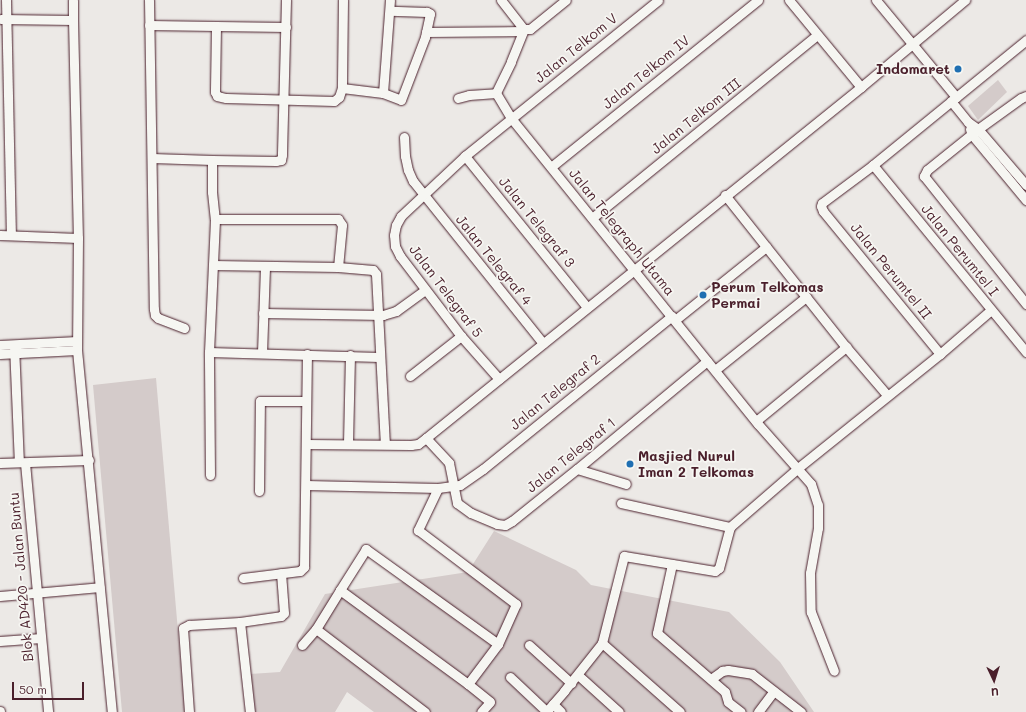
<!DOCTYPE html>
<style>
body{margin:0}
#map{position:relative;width:1026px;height:712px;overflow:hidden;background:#ece9e6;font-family:Mali,sans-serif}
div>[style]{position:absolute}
.green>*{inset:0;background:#d4cbca}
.roads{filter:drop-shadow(0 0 1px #4a1f2b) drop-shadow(0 0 1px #4a1f2b)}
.minor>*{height:9px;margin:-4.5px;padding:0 4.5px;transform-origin:4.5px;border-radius:4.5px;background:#f6f6f2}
.dots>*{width:11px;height:11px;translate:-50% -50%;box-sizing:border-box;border:2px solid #f6f6f2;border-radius:50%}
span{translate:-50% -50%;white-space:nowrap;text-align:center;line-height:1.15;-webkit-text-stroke:3.5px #f6f6f2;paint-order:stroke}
.street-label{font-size:14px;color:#4a1f2b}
.poi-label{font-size:14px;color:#4a1f2b;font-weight:700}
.right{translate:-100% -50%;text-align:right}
.left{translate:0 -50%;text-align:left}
.north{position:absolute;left:974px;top:660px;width:40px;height:40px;-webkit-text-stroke:3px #f6f6f2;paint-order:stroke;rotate:176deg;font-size:11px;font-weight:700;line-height:16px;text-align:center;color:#4a1f2b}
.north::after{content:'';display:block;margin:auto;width:14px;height:18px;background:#4a1f2b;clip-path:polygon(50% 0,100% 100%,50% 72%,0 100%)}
.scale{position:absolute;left:12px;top:682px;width:72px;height:18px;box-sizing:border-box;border:2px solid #4a1f2b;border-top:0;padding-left:5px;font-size:12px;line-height:14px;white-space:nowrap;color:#4a1f2b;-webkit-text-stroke:3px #f6f6f2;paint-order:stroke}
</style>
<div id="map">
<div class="green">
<i style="clip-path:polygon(998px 80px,1007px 92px,978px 120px,968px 106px)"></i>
<i style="clip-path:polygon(156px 378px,185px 712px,122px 712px,93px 385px)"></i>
<i style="clip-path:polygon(494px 531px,576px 570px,591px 585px,729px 612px,780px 662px,814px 712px,374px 712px,347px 692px,335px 712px,255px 712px,250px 674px,280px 672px,325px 594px,468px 572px)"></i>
</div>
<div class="roads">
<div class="minor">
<i style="left:6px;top:0;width:235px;rotate:88.8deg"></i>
<i style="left:149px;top:0;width:309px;rotate:89.1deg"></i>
<i style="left:154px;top:309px;width:6px;rotate:81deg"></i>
<i style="left:155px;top:315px;width:4px;rotate:45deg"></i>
<i style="left:158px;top:318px;width:28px;rotate:21deg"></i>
<i style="left:286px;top:0;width:155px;rotate:91.5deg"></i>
<i style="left:282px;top:155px;width:5px;rotate:101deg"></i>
<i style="left:281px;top:160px;width:5px;rotate:169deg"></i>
<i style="left:276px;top:161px;width:64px;rotate:-179.1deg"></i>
<i style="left:212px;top:160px;width:32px;rotate:90deg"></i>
<i style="left:212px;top:192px;width:27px;rotate:84deg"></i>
<i style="left:215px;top:219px;width:123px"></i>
<i style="left:338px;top:219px;width:7px;rotate:56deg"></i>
<i style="left:342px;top:225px;width:42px;rotate:95.4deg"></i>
<i style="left:343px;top:0;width:88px;rotate:90.7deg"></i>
<i style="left:342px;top:88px;width:41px;rotate:7deg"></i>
<i style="left:383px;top:93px;width:19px;rotate:21deg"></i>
<i style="left:401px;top:100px;width:67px;rotate:-69.1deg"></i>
<i style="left:425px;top:37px;width:24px;rotate:-78deg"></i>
<i style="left:430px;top:14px;width:4px;rotate:-146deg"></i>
<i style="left:427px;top:12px;width:37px;rotate:-178deg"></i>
<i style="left:501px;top:0;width:37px;rotate:52deg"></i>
<i style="left:524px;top:29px;width:35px;rotate:112deg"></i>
<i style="left:511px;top:62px;width:34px;rotate:116deg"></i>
<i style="left:496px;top:93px;width:29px;rotate:59deg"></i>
<i style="left:511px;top:118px;width:393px;rotate:51.1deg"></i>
<i style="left:758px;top:424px;width:80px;rotate:48.5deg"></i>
<i style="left:811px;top:484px;width:22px;rotate:72deg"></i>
<i style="left:818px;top:505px;width:23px;rotate:90deg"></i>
<i style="left:818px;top:528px;width:46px;rotate:100.1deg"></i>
<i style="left:810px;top:573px;width:39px;rotate:89deg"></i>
<i style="left:811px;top:612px;width:63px;rotate:68.7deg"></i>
<i style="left:789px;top:0;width:113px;rotate:50.4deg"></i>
<i style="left:876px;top:0;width:126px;rotate:50.5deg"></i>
<i style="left:1px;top:19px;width:72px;rotate:0.8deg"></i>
<i style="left:73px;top:20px;width:20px;rotate:-90deg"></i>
<i style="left:73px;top:20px;width:218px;rotate:88.7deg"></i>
<i style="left:78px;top:238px;width:112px;rotate:90.5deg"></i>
<i style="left:77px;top:350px;width:364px;rotate:84.5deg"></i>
<i style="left:149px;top:25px;width:67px;rotate:0.9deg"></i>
<i style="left:286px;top:27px;width:70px;rotate:-179.2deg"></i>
<i style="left:216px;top:26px;width:66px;rotate:90.9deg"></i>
<i style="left:215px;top:92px;width:4px;rotate:63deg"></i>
<i style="left:217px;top:96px;width:9px;rotate:13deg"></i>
<i style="left:226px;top:98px;width:108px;rotate:1.6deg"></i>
<i style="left:334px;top:101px;width:6px;rotate:-39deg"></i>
<i style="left:339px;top:97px;width:9px;rotate:-72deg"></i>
<i style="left:524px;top:29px;width:6px"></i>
<i style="left:530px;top:29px;width:46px;rotate:-38.9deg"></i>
<i style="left:426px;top:32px;width:97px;rotate:-0.6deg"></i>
<i style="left:383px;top:93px;width:93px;rotate:-85.7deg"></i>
<i style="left:1026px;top:96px;width:5px;rotate:158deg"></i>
<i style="left:1021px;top:98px;width:53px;rotate:144.2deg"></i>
<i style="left:978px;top:129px;width:65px;rotate:141.2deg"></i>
<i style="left:927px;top:170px;width:7px;rotate:117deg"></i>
<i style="left:924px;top:176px;width:164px;rotate:51.4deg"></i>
<i style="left:458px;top:98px;width:11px;rotate:-15deg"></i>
<i style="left:469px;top:95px;width:27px;rotate:-4deg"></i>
<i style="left:951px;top:101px;width:27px;rotate:51deg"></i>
<i style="left:968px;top:122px;width:12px;rotate:35deg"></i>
<i style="left:978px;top:129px;width:74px;rotate:49.4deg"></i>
<i style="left:970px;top:129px;width:6px;rotate:72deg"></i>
<i style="left:972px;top:135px;width:85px;rotate:50.3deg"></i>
<i style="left:404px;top:137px;width:19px;rotate:87deg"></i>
<i style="left:405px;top:156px;width:14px;rotate:78deg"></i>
<i style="left:408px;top:170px;width:12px;rotate:66deg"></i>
<i style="left:413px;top:181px;width:208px;rotate:51.3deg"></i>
<i style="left:465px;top:156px;width:194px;rotate:51.1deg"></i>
<i style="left:152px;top:158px;width:60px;rotate:1.9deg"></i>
<i style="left:873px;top:165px;width:242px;rotate:50.7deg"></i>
<i style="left:551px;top:167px;width:266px;rotate:-38.9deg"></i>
<i style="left:725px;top:195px;width:194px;rotate:51.5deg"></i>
<i style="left:846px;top:347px;width:63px;rotate:49.5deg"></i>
<i style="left:592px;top:218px;width:290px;rotate:-39.1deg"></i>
<i style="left:0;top:235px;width:78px;rotate:2.2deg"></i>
<i style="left:213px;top:265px;width:125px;rotate:0.9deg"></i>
<i style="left:338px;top:267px;width:35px;rotate:5deg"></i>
<i style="left:373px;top:270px;width:5px;rotate:53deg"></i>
<i style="left:376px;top:274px;width:170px;rotate:87deg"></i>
<i style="left:263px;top:313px;width:120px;rotate:1deg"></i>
<i style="left:383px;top:315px;width:14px;rotate:-17deg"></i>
<i style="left:396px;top:311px;width:36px;rotate:-36deg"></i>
<i style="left:675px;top:320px;width:117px;rotate:-38.7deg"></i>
<i style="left:0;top:345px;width:77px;rotate:-3deg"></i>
<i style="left:14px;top:345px;width:117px;rotate:87.6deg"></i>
<i style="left:209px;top:352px;width:170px;rotate:1.7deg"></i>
<i style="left:262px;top:353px;width:86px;rotate:-88deg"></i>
<i style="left:0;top:354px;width:77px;rotate:-3deg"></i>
<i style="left:940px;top:354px;width:185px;rotate:-129.3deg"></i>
<i style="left:823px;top:211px;width:5px;rotate:-112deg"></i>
<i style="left:821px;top:206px;width:3px;rotate:-72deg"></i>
<i style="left:822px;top:203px;width:64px;rotate:-36.7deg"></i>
<i style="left:873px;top:165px;width:198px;rotate:-39.2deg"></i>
<i style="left:715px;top:370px;width:117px;rotate:-38.7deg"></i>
<i style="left:410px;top:376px;width:65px;rotate:-38.1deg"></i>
<i style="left:499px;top:379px;width:57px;rotate:-131.5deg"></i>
<i style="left:461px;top:336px;width:101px;rotate:-127.3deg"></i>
<i style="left:400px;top:256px;width:11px;rotate:-117deg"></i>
<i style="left:395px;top:246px;width:11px;rotate:-95deg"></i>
<i style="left:394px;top:235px;width:10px;rotate:-79deg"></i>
<i style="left:396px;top:225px;width:10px;rotate:-61deg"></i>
<i style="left:401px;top:216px;width:88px;rotate:-43.2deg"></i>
<i style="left:465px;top:156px;width:248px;rotate:-38.9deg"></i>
<i style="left:756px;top:421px;width:117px;rotate:-39.4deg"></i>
<i style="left:426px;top:438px;width:34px;rotate:47deg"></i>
<i style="left:449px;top:463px;width:41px;rotate:78.7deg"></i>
<i style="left:457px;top:503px;width:17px;rotate:36deg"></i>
<i style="left:471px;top:513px;width:28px;rotate:23deg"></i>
<i style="left:497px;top:524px;width:8px;rotate:7deg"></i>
<i style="left:505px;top:525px;width:8px;rotate:-30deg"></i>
<i style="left:512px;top:521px;width:83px;rotate:-38.7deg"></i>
<i style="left:577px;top:469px;width:169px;rotate:-39.7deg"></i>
<i style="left:348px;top:443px;width:88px;rotate:-88.7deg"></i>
<i style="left:306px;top:444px;width:105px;rotate:0.5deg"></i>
<i style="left:411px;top:445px;width:7px;rotate:-8deg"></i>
<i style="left:418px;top:444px;width:10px;rotate:-37deg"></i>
<i style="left:426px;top:438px;width:559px;rotate:-38.9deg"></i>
<i style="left:861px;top:87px;width:136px;rotate:-39.9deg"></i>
<i style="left:0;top:463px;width:89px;rotate:-1.9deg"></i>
<i style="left:25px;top:463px;width:250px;rotate:84.7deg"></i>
<i style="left:577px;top:469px;width:51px;rotate:17deg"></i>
<i style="left:210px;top:475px;width:123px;rotate:-90.5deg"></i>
<i style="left:209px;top:352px;width:133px;rotate:-87.4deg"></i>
<i style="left:306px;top:485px;width:132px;rotate:1.3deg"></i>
<i style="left:438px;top:488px;width:22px;rotate:-8deg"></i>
<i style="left:460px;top:485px;width:28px;rotate:-35deg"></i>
<i style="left:483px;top:469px;width:243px;rotate:-39deg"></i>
<i style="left:438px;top:488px;width:47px;rotate:115.5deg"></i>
<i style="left:418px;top:530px;width:123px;rotate:37.1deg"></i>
<i style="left:516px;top:604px;width:44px;rotate:114.2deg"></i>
<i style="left:259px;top:491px;width:90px;rotate:-89.4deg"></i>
<i style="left:260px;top:401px;width:46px"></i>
<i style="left:621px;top:503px;width:112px;rotate:12.4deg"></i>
<i style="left:672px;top:564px;width:71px;rotate:102.3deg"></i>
<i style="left:657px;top:633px;width:90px;rotate:40.9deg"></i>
<i style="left:725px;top:692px;width:10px;rotate:73deg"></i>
<i style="left:728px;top:702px;width:16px;rotate:38deg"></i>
<i style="left:243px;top:578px;width:57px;rotate:-7deg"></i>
<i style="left:300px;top:571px;width:6px;rotate:-45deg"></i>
<i style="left:304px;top:567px;width:213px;rotate:-89.2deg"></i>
<i style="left:340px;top:590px;width:159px;rotate:36.3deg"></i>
<i style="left:468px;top:684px;width:50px;rotate:-53.1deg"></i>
<i style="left:498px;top:644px;width:163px;rotate:-144.3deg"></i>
<i style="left:366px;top:549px;width:49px;rotate:122.4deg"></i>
<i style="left:340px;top:590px;width:46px;rotate:121.6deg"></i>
<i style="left:316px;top:629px;width:137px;rotate:37.3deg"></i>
<i style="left:0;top:596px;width:100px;rotate:-5.1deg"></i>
<i style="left:240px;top:622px;width:91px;rotate:83.7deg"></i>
<i style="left:0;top:641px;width:41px;rotate:-4.2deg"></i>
<i style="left:602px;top:643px;width:104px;rotate:41.5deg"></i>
<i style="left:302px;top:645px;width:21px;rotate:-49deg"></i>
<i style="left:529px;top:645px;width:57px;rotate:42.1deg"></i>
<i style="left:578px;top:675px;width:55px;rotate:42.1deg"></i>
<i style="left:510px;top:677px;width:50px;rotate:43.4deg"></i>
<i style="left:711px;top:679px;width:14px;rotate:-36deg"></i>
<i style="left:722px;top:671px;width:6px;rotate:-9deg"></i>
<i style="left:728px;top:670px;width:24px;rotate:9deg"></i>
<i style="left:752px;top:674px;width:62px;rotate:37.8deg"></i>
<i style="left:468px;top:684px;width:28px;rotate:39deg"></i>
<i style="left:490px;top:702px;width:13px;rotate:132deg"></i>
<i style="left:553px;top:704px;width:11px;rotate:45deg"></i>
<i style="left:0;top:711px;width:1px;rotate:90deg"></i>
<i style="left:189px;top:712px;width:84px;rotate:-94.1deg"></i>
<i style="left:183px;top:628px;width:7px;rotate:-27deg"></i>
<i style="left:189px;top:625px;width:51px;rotate:-3.4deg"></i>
<i style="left:240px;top:622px;width:41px;rotate:-8.3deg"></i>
<i style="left:281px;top:616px;width:4px;rotate:-45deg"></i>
<i style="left:284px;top:613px;width:40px;rotate:-94.3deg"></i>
<i style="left:546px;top:712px;width:28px;rotate:-49deg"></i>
<i style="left:564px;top:691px;width:61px;rotate:-51.6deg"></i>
<i style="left:602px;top:643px;width:90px;rotate:-75.8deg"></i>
<i style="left:624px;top:556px;width:92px;rotate:9.4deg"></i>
<i style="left:715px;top:571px;width:5px;rotate:-37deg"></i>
<i style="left:719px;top:568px;width:42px;rotate:-75deg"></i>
<i style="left:730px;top:527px;width:90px;rotate:-40.9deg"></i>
<i style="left:798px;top:468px;width:182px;rotate:-38.8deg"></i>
<i style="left:940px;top:354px;width:67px;rotate:-40.8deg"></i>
<i style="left:758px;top:712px;width:26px;rotate:-53deg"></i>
</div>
</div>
<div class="dots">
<i style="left:958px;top:69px;background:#1f6fb2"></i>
<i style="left:703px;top:295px;background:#1f6fb2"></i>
<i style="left:630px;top:464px;background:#1f6fb2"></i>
</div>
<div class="street-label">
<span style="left:576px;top:48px;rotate:-39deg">Jalan Telkom V</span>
<span style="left:646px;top:72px;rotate:-39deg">Jalan Telkom IV</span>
<span style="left:696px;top:116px;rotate:-39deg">Jalan Telkom III</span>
<span style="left:537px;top:222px;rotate:51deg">Jalan Telegraf 3</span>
<span style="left:622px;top:232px;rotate:51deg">Jalan Telegraph Utama</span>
<span style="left:960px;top:250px;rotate:51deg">Jalan Perumtel I</span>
<span style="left:494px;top:260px;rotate:51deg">Jalan Telegraf 4</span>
<span style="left:891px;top:271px;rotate:51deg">Jalan Perumtel II</span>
<span style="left:446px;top:291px;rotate:53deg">Jalan Telegraf 5</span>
<span style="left:555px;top:392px;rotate:-39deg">Jalan Telegraf 2</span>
<span style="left:571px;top:455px;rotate:-39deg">Jalan Telegraf 1</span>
<span style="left:21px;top:577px;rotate:-95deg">Blok AD420 - Jalan Buntu</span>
</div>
<div class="poi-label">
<span class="right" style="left:950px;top:69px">Indomaret</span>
<span class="left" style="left:711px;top:295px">Perum Telkomas<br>Permai</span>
<span class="left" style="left:638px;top:464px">Masjied Nurul<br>Iman 2 Telkomas</span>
</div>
<div class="north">U</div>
<div class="scale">50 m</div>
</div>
